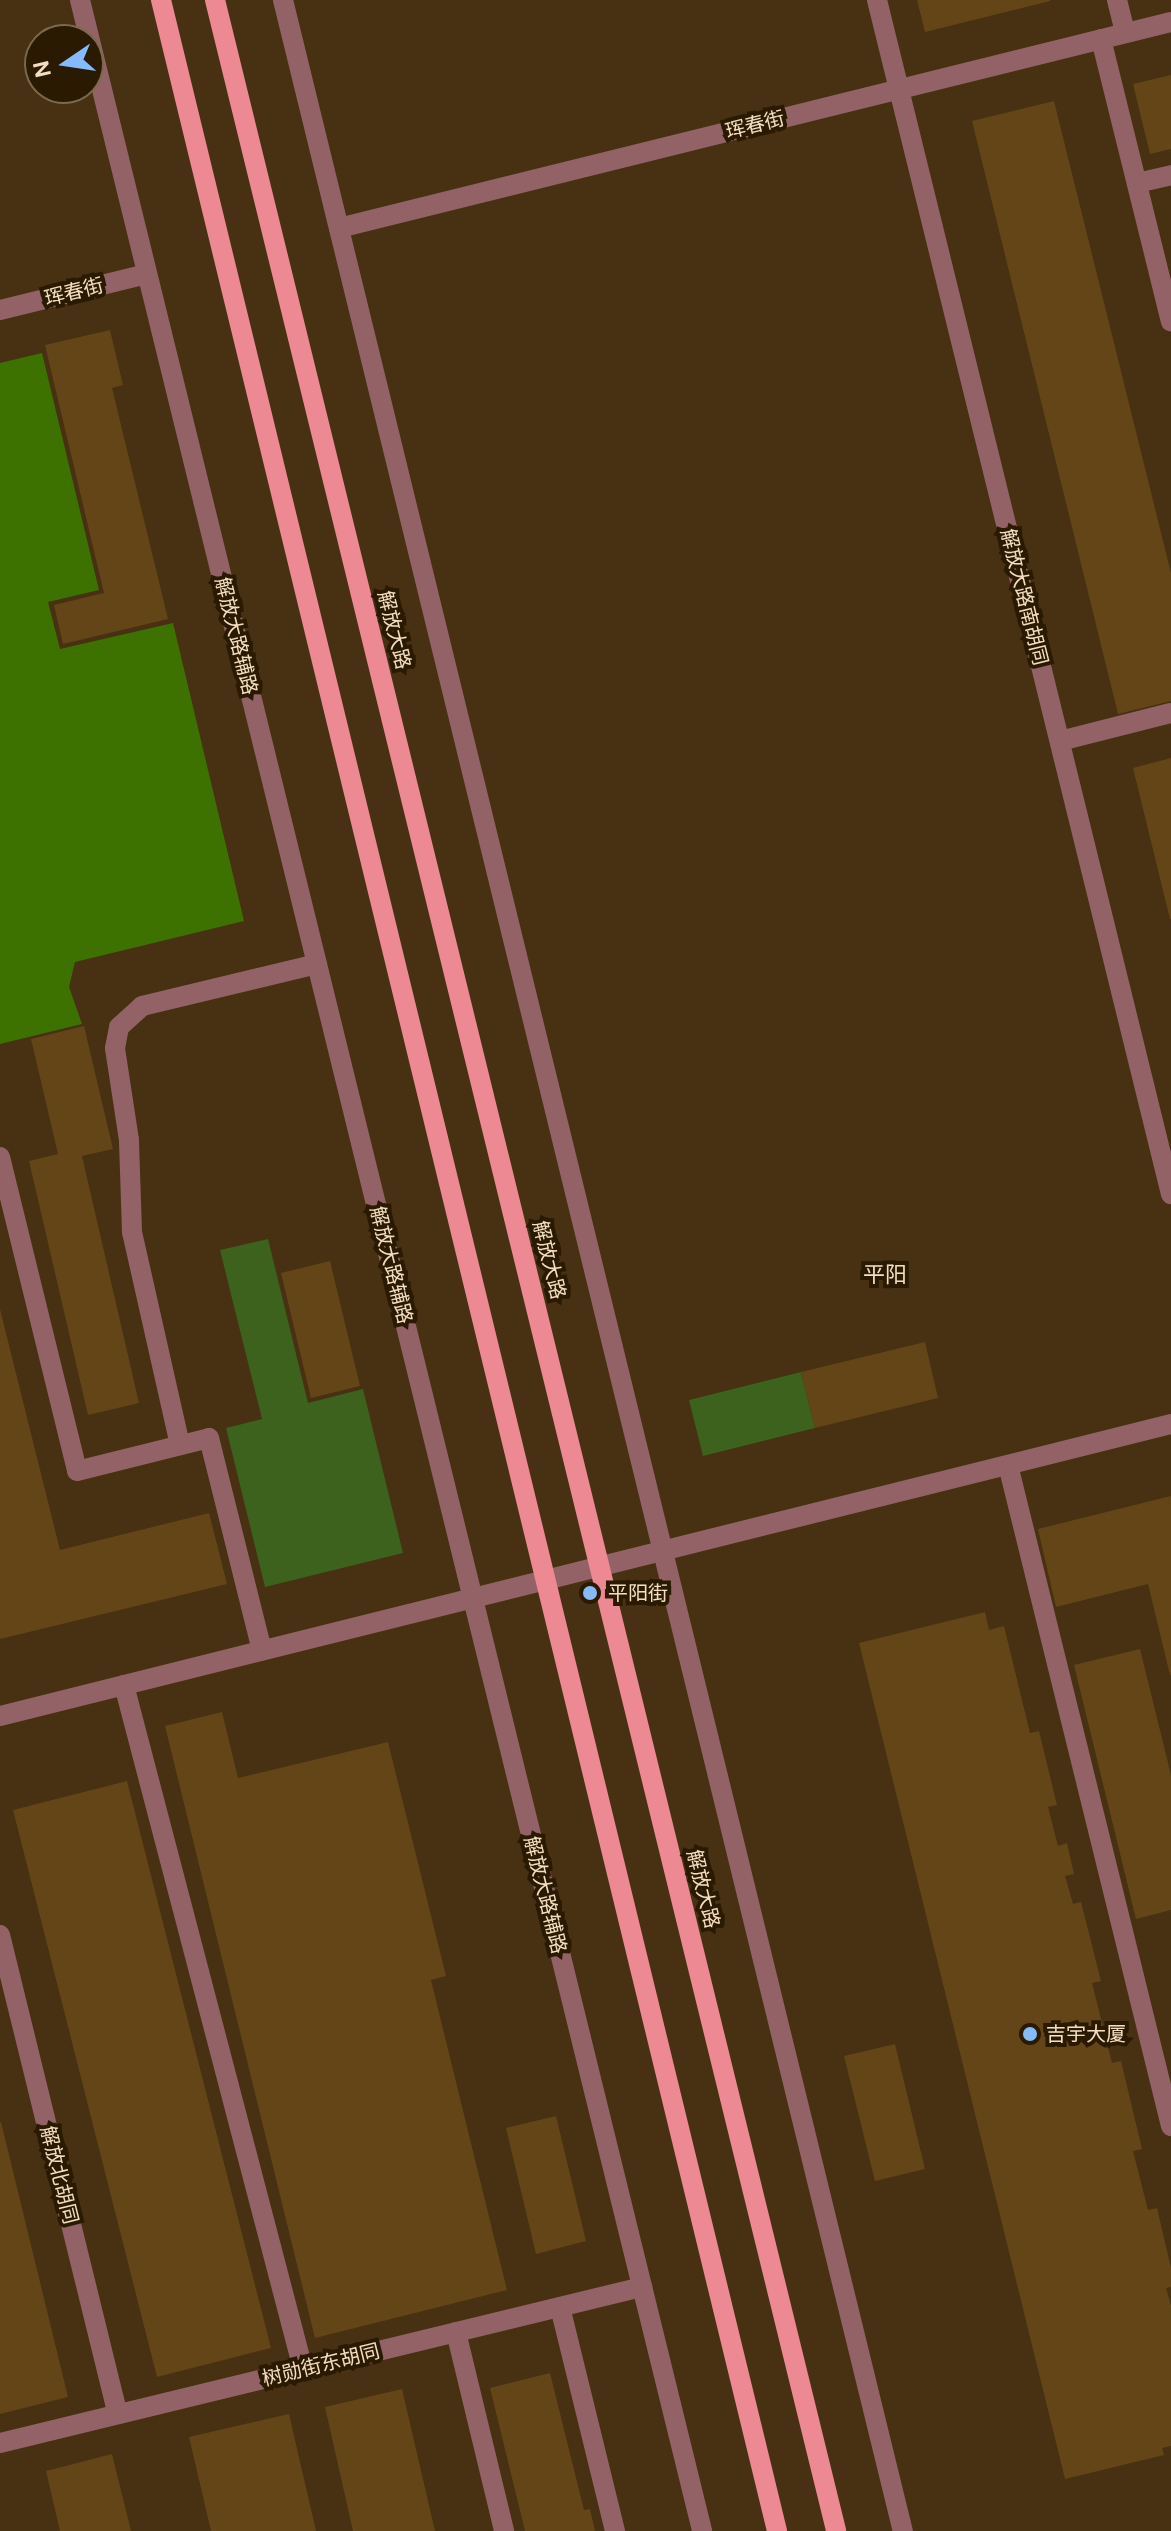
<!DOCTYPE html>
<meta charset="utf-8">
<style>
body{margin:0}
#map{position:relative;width:1171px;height:2531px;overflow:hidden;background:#473112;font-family:"DM Sans","Noto Sans SC",sans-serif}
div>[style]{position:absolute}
.green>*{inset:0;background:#3c621e}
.forest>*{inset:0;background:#3d7200}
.building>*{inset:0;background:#644517}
.service>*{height:20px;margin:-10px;padding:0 10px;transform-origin:10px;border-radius:10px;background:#936266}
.minor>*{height:20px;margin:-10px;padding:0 10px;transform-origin:10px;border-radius:10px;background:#936266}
.tertiary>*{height:20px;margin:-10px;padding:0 10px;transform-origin:10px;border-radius:10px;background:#936266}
.primary>*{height:20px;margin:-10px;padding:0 10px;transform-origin:10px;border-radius:10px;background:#ec8993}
.dots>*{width:22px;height:22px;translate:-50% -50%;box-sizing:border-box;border:4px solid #2a1a02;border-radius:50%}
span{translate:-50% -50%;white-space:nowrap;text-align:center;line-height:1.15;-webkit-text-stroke:8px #2a1a02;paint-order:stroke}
.street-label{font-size:20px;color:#f5dec0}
.poi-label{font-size:20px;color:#f5dec0}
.left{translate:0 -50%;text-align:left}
.neighbourhood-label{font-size:22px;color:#f5dec0}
.north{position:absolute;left:24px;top:24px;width:80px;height:80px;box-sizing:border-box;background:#2a1a02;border:2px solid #7b684e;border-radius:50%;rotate:257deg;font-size:22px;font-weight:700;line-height:32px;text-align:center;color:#f5dec0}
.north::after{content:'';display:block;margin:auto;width:28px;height:36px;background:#86bbfb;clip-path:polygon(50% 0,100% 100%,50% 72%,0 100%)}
</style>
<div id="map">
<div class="green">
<i style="clip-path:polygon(268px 1239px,308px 1403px,363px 1389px,403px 1553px,265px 1587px,226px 1428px,262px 1419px,220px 1250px)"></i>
<i style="clip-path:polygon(801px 1372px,815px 1428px,703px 1456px,689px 1400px)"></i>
</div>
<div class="forest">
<i style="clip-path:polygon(42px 353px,99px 590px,48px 602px,60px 649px,173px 623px,244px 921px,75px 962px,69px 987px,82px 1024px,0 1044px,0 363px)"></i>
</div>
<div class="building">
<i style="clip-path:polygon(917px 0,1050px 0,1050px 1px,925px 32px)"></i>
<i style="clip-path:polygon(1171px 75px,1171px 149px,1150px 154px,1133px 84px)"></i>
<i style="clip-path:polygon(1054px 101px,1171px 573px,1171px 701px,1118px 714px,972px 121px)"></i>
<i style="clip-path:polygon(110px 330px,123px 385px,112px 388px,168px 619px,63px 644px,54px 605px,104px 593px,45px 345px)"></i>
<i style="clip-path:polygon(1171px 758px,1171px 919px,1170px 919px,1133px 768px)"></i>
<i style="clip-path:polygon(84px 1026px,113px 1149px,82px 1156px,139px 1403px,88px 1415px,29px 1161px,58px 1154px,31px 1039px)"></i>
<i style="clip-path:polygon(330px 1261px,360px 1386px,311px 1398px,281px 1273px)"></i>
<i style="clip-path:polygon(0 1309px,60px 1550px,209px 1513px,227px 1584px,0 1639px)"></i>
<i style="clip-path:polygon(925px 1342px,938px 1398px,815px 1428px,801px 1372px)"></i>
<i style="clip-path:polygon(1171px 1496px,1171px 1675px,1170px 1675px,1148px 1584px,1056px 1607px,1038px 1529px)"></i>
<i style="clip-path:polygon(985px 1612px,989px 1630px,1004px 1626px,1030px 1733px,1039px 1731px,1057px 1805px,1048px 1807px,1058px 1846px,1067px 1843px,1074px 1874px,1065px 1876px,1073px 1904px,1081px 1902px,1101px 1981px,1092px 1983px,1112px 2063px,1121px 2061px,1142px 2149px,1133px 2151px,1148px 2210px,1157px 2208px,1171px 2268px,1171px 2287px,1166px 2288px,1171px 2306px,1171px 2446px,1162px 2448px,1164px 2455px,1065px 2479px,859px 1643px)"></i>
<i style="clip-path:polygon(1140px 1649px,1171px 1775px,1171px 1910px,1136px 1919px,1074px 1665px)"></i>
<i style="clip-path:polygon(222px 1712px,238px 1778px,388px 1742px,446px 1976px,431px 1980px,507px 2290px,315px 2338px,165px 1726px)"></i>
<i style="clip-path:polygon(127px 1781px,271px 2348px,157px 2377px,13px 1810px)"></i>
<i style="clip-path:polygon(895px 2044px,925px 2169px,875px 2181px,844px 2056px)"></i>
<i style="clip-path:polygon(556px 2116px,586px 2241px,536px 2254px,506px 2128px)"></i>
<i style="clip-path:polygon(1px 2122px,68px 2397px,0 2414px,0 2123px)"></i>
<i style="clip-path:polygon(550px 2373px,584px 2510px,590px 2509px,595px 2531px,525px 2531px,490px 2388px)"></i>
<i style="clip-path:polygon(402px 2389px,435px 2531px,353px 2531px,325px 2407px)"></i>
<i style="clip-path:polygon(289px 2414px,316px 2531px,211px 2531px,189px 2437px)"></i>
<i style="clip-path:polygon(112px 2454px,131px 2531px,60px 2531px,46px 2471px)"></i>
</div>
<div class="service">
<i style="left:1117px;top:0;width:34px;rotate:76deg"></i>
<i style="left:1101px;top:39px;width:291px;rotate:76.1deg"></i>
<i style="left:1137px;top:183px;width:35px;rotate:-13deg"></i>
<i style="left:0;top:1157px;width:323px;rotate:76.2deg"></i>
<i style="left:77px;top:1471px;width:136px;rotate:-14deg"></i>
<i style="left:209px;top:1438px;width:219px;rotate:76deg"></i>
<i style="left:180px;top:1445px;width:218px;rotate:-102.7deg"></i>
<i style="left:132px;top:1232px;width:92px;rotate:-91.9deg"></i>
<i style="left:129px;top:1140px;width:93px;rotate:-98.7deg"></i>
<i style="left:115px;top:1048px;width:21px;rotate:-79deg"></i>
<i style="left:119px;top:1027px;width:31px;rotate:-42deg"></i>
<i style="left:142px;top:1006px;width:180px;rotate:-13.5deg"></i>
<i style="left:1008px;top:1465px;width:681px;rotate:76.15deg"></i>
<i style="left:124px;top:1685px;width:707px;rotate:75.33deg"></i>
<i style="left:560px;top:2307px;width:231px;rotate:76.2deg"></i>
<i style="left:456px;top:2332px;width:205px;rotate:76.4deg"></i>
</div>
<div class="minor">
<i style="left:877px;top:0;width:1230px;rotate:76.17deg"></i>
<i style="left:1060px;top:741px;width:114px;rotate:-14.2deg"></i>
<i style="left:0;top:1935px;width:493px;rotate:76.2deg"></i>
<i style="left:0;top:2443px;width:661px;rotate:-13.66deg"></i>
</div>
<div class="tertiary">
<i style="left:80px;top:0;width:2606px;rotate:76.19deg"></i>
<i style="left:283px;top:0;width:2606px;rotate:76.24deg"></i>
<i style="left:339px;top:228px;width:857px;rotate:-13.91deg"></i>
<i style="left:0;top:310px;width:151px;rotate:-13.8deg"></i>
<i style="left:0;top:1716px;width:1207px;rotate:-14deg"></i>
</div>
<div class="primary">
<i style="left:161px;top:0;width:2605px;rotate:76.32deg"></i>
<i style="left:215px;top:0;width:2606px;rotate:76.21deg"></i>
</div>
<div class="dots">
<i style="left:590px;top:1593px;background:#86bbfb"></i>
<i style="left:1030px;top:2034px;background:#86bbfb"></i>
</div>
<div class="street-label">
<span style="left:755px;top:125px;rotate:-14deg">珲春街</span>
<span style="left:74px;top:292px;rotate:-14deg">珲春街</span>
<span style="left:1024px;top:597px;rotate:76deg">解放大路南胡同</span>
<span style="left:394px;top:630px;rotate:76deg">解放大路</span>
<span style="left:236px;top:636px;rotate:76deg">解放大路辅路</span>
<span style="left:549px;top:1260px;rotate:76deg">解放大路</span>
<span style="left:391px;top:1265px;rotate:76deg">解放大路辅路</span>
<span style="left:703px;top:1889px;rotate:76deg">解放大路</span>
<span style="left:545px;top:1895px;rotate:76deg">解放大路辅路</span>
<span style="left:59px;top:2175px;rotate:76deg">解放北胡同</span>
<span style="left:321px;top:2365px;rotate:-14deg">树勋街东胡同</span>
</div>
<div class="poi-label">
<span class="left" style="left:608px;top:1593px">平阳街</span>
<span class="left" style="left:1046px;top:2034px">吉宇大厦</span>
</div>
<div class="neighbourhood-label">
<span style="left:885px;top:1275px">平阳</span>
</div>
<div class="north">N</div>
</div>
